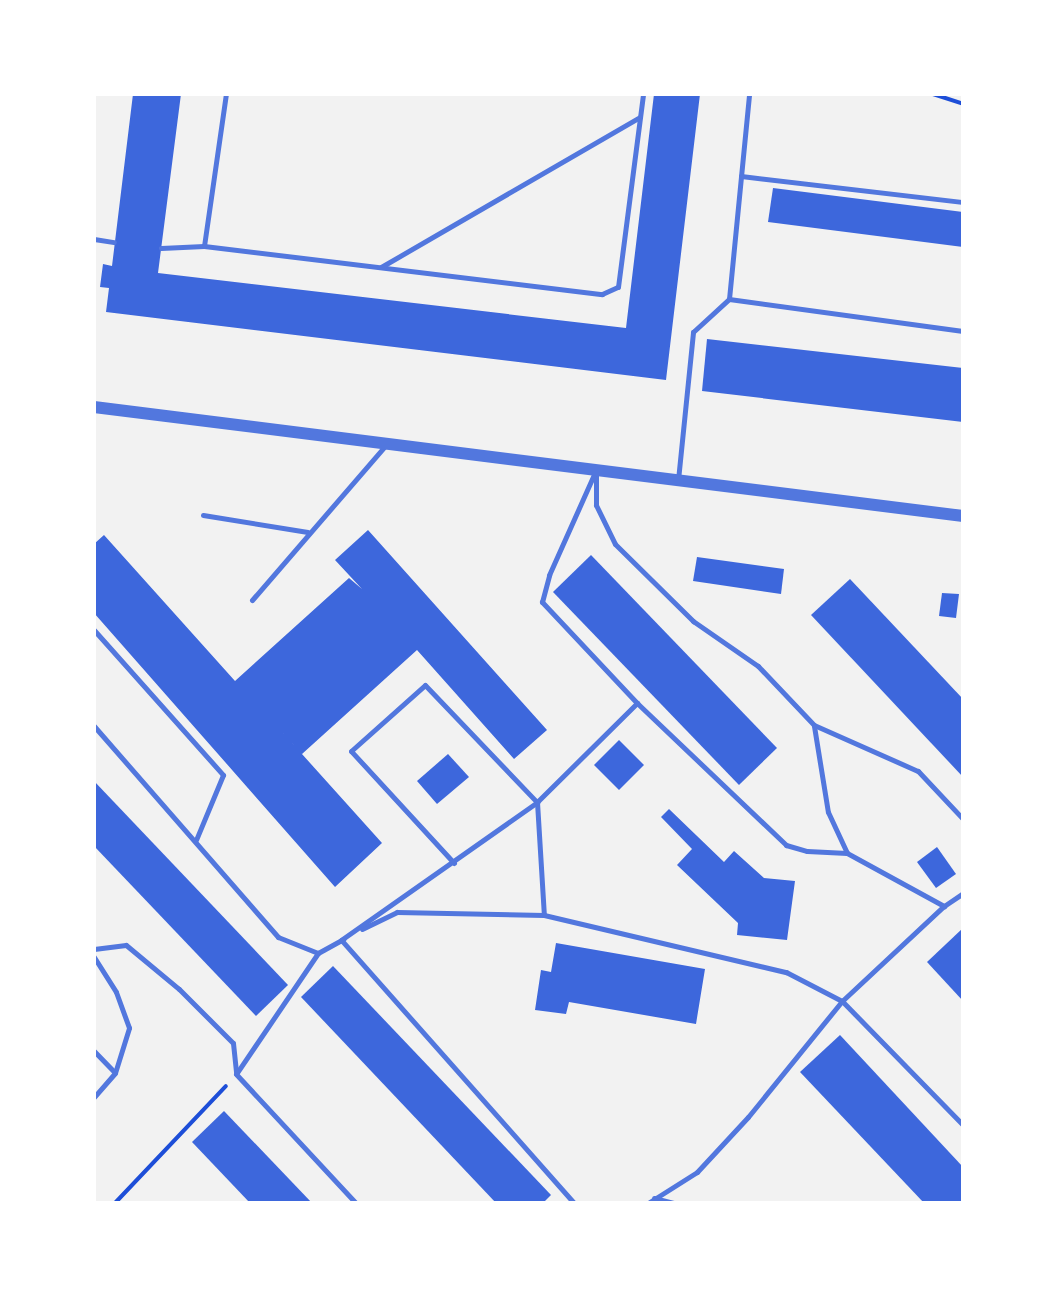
<!DOCTYPE html>
<style>
body{margin:0}
#map{position:relative;width:1057px;height:1297px;overflow:hidden;background:#f2f2f2;font-family:"Work Sans",sans-serif}
div>[style]{position:absolute}
.building>*{inset:0;background:#3d67dc}
.path>*{height:4px;margin:-2px;padding:0 2px;transform-origin:2px;border-radius:2px;background:#1d4ed8}
.service>*{height:5px;margin:-2.5px;padding:0 2.5px;transform-origin:2.5px;border-radius:2.5px;background:#5277de}
.tertiary>*{height:12px;margin:-6px;padding:0 6px;transform-origin:6px;border-radius:6px;background:#5277de}
span{translate:-50% -50%;white-space:nowrap;text-align:center;line-height:1.15;-webkit-text-stroke:8px #fff;paint-order:stroke}
.frame{position:absolute;inset:0;border:96px solid #fff;pointer-events:none}
</style>
<div id="map">
<div class="building">
<i style="clip-path:polygon(133px 94px,181px 94px,158px 273px,626px 328px,654px 94px,700px 94px,666px 380px,106px 312px,109px 288px,100px 287px,103px 264px,112px 266px)"></i>
<i style="clip-path:polygon(773px 188px,963px 212px,963px 247px,768px 222px)"></i>
<i style="clip-path:polygon(707px 339px,963px 368px,963px 422px,702px 391px)"></i>
<i style="clip-path:polygon(368px 530px,547px 730px,514px 759px,417px 650px,302px 754px,257px 704px,382px 843px,335px 887px,94px 613px,94px 544px,104px 535px,235px 681px,349px 578px,362px 589px,335px 560px)"></i>
<i style="clip-path:polygon(591px 555px,777px 748px,739px 785px,553px 592px)"></i>
<i style="clip-path:polygon(697px 557px,784px 569px,781px 594px,693px 581px)"></i>
<i style="clip-path:polygon(850px 579px,963px 699px,963px 777px,811px 615px)"></i>
<i style="clip-path:polygon(942px 593px,959px 594px,956px 618px,939px 616px)"></i>
<i style="clip-path:polygon(619px 740px,644px 765px,619px 790px,594px 765px)"></i>
<i style="clip-path:polygon(448px 754px,469px 777px,437px 804px,417px 781px)"></i>
<i style="clip-path:polygon(94px 781px,288px 985px,256px 1016px,94px 846px)"></i>
<i style="clip-path:polygon(669px 809px,724px 862px,734px 851px,764px 878px,795px 881px,787px 940px,737px 935px,738px 923px,677px 865px,692px 849px,661px 817px)"></i>
<i style="clip-path:polygon(937px 847px,956px 874px,936px 888px,917px 862px)"></i>
<i style="clip-path:polygon(963px 928px,963px 1001px,927px 962px)"></i>
<i style="clip-path:polygon(556px 943px,705px 969px,696px 1024px,569px 1002px,566px 1014px,535px 1010px,541px 970px,551px 972px)"></i>
<i style="clip-path:polygon(333px 966px,551px 1195px,543px 1203px,496px 1203px,301px 997px)"></i>
<i style="clip-path:polygon(840px 1035px,963px 1167px,963px 1203px,924px 1203px,800px 1072px)"></i>
<i style="clip-path:polygon(224px 1111px,312px 1203px,250px 1203px,192px 1142px)"></i>
</div>
<div class="path">
<i style="left:933px;top:94px;width:32px;rotate:18deg"></i>
<i style="left:115px;top:1203px;width:161px;rotate:-46.5deg"></i>
</div>
<div class="service">
<i style="left:741px;top:176px;width:224px;rotate:6.7deg"></i>
<i style="left:94px;top:239px;width:20px;rotate:9deg"></i>
<i style="left:204px;top:246px;width:401px;rotate:6.9deg"></i>
<i style="left:602px;top:294px;width:17px;rotate:-24deg"></i>
<i style="left:618px;top:287px;width:195px;rotate:-82.6deg"></i>
<i style="left:161px;top:248px;width:43px;rotate:-2.7deg"></i>
<i style="left:204px;top:246px;width:154px;rotate:-81.8deg"></i>
<i style="left:381px;top:267px;width:299px;rotate:-30.1deg"></i>
<i style="left:729px;top:299px;width:236px;rotate:7.8deg"></i>
<i style="left:596px;top:474px;width:31px;rotate:90deg"></i>
<i style="left:596px;top:505px;width:43px;rotate:64deg"></i>
<i style="left:615px;top:544px;width:110px;rotate:44.6deg"></i>
<i style="left:693px;top:621px;width:79px;rotate:34.7deg"></i>
<i style="left:758px;top:666px;width:81px;rotate:46.5deg"></i>
<i style="left:814px;top:725px;width:114px;rotate:23.9deg"></i>
<i style="left:918px;top:771px;width:66px;rotate:46.8deg"></i>
<i style="left:678px;top:480px;width:149px;rotate:-84.2deg"></i>
<i style="left:693px;top:332px;width:49px;rotate:-42.5deg"></i>
<i style="left:729px;top:299px;width:206px;rotate:-84.4deg"></i>
<i style="left:203px;top:515px;width:106px;rotate:9.2deg"></i>
<i style="left:252px;top:600px;width:203px;rotate:-49.2deg"></i>
<i style="left:94px;top:630px;width:194px;rotate:48.3deg"></i>
<i style="left:223px;top:775px;width:70px;rotate:112.6deg"></i>
<i style="left:637px;top:703px;width:206px;rotate:43.6deg"></i>
<i style="left:786px;top:845px;width:22px;rotate:16deg"></i>
<i style="left:807px;top:851px;width:40px;rotate:2.9deg"></i>
<i style="left:94px;top:726px;width:280px;rotate:48.9deg"></i>
<i style="left:278px;top:937px;width:43px;rotate:21.8deg"></i>
<i style="left:318px;top:953px;width:146px;rotate:124.1deg"></i>
<i style="left:236px;top:1074px;width:176px;rotate:47.1deg"></i>
<i style="left:814px;top:726px;width:87px;rotate:80.8deg"></i>
<i style="left:828px;top:812px;width:45px;rotate:65.1deg"></i>
<i style="left:847px;top:853px;width:111px;rotate:28.7deg"></i>
<i style="left:454px;top:863px;width:152px;rotate:-132.6deg"></i>
<i style="left:351px;top:751px;width:99px;rotate:-41.7deg"></i>
<i style="left:425px;top:685px;width:162px;rotate:46.3deg"></i>
<i style="left:537px;top:802px;width:113px;rotate:86.5deg"></i>
<i style="left:362px;top:929px;width:39px;rotate:-26deg"></i>
<i style="left:397px;top:912px;width:147px;rotate:1.2deg"></i>
<i style="left:544px;top:915px;width:249px;rotate:13.3deg"></i>
<i style="left:786px;top:972px;width:63px;rotate:27.4deg"></i>
<i style="left:842px;top:1001px;width:173px;rotate:45.7deg"></i>
<i style="left:94px;top:949px;width:32px;rotate:-7deg"></i>
<i style="left:126px;top:945px;width:69px;rotate:39.7deg"></i>
<i style="left:179px;top:989px;width:76px;rotate:45deg"></i>
<i style="left:233px;top:1043px;width:30px;rotate:84deg"></i>
<i style="left:318px;top:953px;width:29px;rotate:-29deg"></i>
<i style="left:94px;top:957px;width:41px;rotate:57.8deg"></i>
<i style="left:116px;top:992px;width:38px;rotate:70deg"></i>
<i style="left:129px;top:1028px;width:47px;rotate:107.3deg"></i>
<i style="left:115px;top:1073px;width:32px;rotate:131deg"></i>
<i style="left:94px;top:1051px;width:30px;rotate:46deg"></i>
<i style="left:654px;top:1198px;width:21px;rotate:14deg"></i>
<i style="left:574px;top:1203px;width:351px;rotate:-131.5deg"></i>
<i style="left:341px;top:940px;width:240px;rotate:-35.1deg"></i>
<i style="left:537px;top:802px;width:141px;rotate:-44.7deg"></i>
<i style="left:637px;top:703px;width:139px;rotate:-133.2deg"></i>
<i style="left:542px;top:602px;width:28px;rotate:-75deg"></i>
<i style="left:549px;top:575px;width:113px;rotate:-65.9deg"></i>
<i style="left:648px;top:1203px;width:58px;rotate:-32.3deg"></i>
<i style="left:697px;top:1172px;width:75px;rotate:-47.2deg"></i>
<i style="left:748px;top:1117px;width:149px;rotate:-51deg"></i>
<i style="left:842px;top:1001px;width:139px;rotate:-43deg"></i>
<i style="left:944px;top:906px;width:23px;rotate:-34deg"></i>
</div>
<div class="tertiary">
<i style="left:94px;top:407px;width:876px;rotate:7.15deg"></i>
</div>
<div class="frame"></div>
</div>
